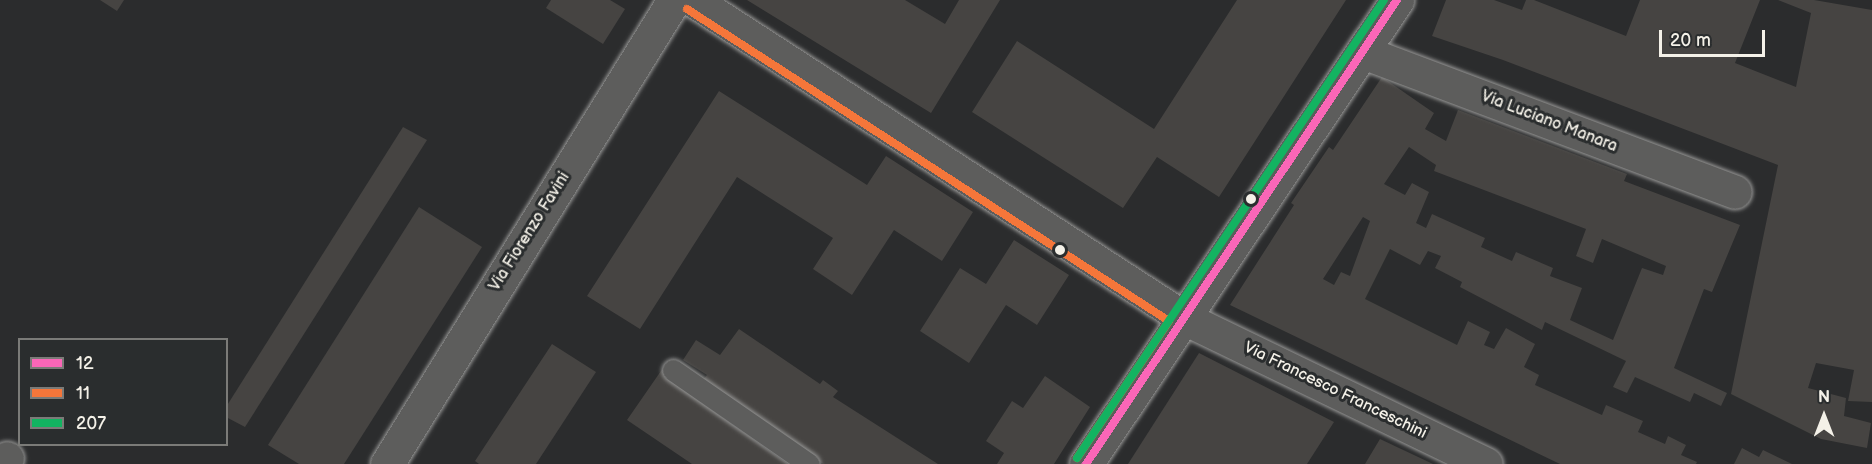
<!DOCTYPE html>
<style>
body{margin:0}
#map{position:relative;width:1872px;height:464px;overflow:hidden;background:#2b2c2d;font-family:"Balsamiq Sans",sans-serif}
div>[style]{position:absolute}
.building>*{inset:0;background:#464442}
.roads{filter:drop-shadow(0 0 2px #979796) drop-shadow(0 0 2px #979796)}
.lane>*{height:21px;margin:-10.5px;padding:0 10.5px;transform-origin:10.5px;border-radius:10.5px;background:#5d5d5c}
.street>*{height:33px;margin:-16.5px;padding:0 16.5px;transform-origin:16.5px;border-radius:16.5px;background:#5d5d5c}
.secondary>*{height:33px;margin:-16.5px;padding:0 16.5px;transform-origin:16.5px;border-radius:16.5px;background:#5d5d5c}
.bus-1>*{height:8px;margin:-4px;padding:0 4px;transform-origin:4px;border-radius:4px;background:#fa66b7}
.bus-2>*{height:8px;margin:-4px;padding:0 4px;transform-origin:4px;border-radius:4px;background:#f5763a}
.bus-3>*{height:8px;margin:-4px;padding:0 4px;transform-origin:4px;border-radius:4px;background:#13b361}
.dots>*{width:16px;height:16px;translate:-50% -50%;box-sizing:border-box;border:3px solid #2a2d2e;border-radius:50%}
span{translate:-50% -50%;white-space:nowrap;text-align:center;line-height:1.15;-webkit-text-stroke:6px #2a2d2e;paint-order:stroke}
.street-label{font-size:16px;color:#f4f1e8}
.legend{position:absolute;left:18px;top:338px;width:210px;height:108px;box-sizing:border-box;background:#2a2d2e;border:2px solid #7b7b78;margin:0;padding:8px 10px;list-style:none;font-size:18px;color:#f4f1e8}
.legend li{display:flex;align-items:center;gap:12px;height:30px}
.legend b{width:30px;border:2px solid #7b7b78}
.north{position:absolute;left:1794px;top:386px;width:60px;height:60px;-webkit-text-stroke:4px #2a2d2e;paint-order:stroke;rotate:0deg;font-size:16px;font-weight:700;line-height:24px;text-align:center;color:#f4f1e8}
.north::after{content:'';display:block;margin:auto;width:21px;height:27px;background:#f4f1e8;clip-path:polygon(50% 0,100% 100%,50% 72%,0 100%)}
.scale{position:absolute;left:1659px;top:30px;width:106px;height:27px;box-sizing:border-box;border:3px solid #f4f1e8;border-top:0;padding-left:8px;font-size:18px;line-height:21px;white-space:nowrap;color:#f4f1e8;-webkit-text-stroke:4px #2a2d2e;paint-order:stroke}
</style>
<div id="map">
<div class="building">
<i style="clip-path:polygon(100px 0,124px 0,117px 11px)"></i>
<i style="clip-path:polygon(551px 0,610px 0,625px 9px,603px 44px,546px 8px)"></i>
<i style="clip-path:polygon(747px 0,905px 0,945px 24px,959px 0,1000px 0,931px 113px)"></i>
<i style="clip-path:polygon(1237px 0,1346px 0,1219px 197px,1157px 157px,1123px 208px,972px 112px,1017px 41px,1154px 129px)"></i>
<i style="clip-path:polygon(1446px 0,1494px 0,1522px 10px,1526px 0,1534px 0,1626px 36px,1640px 0,1760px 0,1735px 63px,1796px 87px,1811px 13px,1778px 0,1814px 0,1872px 10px,1872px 402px,1848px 401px,1854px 370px,1816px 363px,1808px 388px,1846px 398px,1844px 416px,1871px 423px,1867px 448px,1821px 439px,1731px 394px,1778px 165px,1503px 60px,1432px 36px)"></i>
<i style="clip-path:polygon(evenodd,1382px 77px,1434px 113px,1425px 129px,1446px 141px,1458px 110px,1627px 174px,1624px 181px,1740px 225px,1712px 292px,1704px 289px,1674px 368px,1727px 393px,1721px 406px,1694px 393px,1690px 402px,1635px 377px,1627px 393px,1613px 387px,1626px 361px,1545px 322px,1542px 330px,1460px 287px,1462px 282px,1435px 268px,1441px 256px,1428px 251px,1420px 265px,1390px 249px,1365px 299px,1457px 345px,1468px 321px,1490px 332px,1484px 345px,1494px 349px,1506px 328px,1535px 344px,1524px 367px,1539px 375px,1535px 385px,1602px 415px,1606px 405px,1643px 421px,1638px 432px,1665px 444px,1668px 436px,1686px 445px,1681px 455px,1697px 462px,1696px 464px,1560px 464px,1230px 305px,1294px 205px,1291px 203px,1329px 147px,1333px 150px,1382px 77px,1409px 147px,1436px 165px,1434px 171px,1586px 229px,1576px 256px,1593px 263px,1602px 239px,1666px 266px,1663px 275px,1642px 268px,1613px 340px,1570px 320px,1582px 288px,1550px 276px,1553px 268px,1516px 252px,1512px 261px,1481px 247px,1485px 238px,1432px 214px,1426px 228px,1416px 223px,1429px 192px,1412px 183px,1405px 195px,1384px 184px,1409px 147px,1382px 77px,1363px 217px,1370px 221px,1350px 276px,1341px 272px,1334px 285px,1323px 279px,1363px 217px)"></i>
<i style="clip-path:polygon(719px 91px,867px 185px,886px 156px,973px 212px,942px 261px,894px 230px,852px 295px,813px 269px,833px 238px,737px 177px,640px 329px,587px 296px)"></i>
<i style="clip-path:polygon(403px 127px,427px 140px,245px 427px,226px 417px,226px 407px)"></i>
<i style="clip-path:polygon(419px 207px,482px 247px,344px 464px,299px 464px,268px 445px)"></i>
<i style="clip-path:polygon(1014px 240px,1069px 275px,1037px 325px,1006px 305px,969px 363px,920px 331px,960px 268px,986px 284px)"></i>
<i style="clip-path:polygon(739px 329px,820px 384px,823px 380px,838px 391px,833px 397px,938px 464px,823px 464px,703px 380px,707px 375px,683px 360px,696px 340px,720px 355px)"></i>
<i style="clip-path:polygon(552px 344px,596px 372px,536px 464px,479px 464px,475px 461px)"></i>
<i style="clip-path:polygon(1199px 353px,1334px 422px,1307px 464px,1128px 464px)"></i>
<i style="clip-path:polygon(663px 368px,697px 391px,693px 397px,788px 464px,692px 464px,627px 420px)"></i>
<i style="clip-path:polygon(1045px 376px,1090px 407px,1054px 464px,997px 464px,1004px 453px,986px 441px,1012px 401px,1023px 408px)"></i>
<i style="clip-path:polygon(1380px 439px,1433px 464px,1365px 464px)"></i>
<i style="clip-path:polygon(1742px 448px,1759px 457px,1763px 450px,1792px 464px,1734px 464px)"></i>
</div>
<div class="roads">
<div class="lane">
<i style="left:673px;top:370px;width:165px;rotate:34.7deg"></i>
</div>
<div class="street">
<i style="left:693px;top:0;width:585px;rotate:32.93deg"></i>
<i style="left:1184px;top:318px;width:335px;rotate:25.8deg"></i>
<i style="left:1363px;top:52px;width:397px;rotate:20.6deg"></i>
<i style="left:3px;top:464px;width:7px;rotate:-56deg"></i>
<i style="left:387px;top:464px;width:546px;rotate:-58.26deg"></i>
</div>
<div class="secondary">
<i style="left:1086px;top:464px;width:559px;rotate:-56.17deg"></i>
</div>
</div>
<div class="bus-1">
<i style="left:1086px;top:464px;width:559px;rotate:-56.17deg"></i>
</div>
<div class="bus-2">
<i style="left:687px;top:9px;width:574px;rotate:32.92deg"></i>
<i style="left:1169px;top:321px;width:165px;rotate:123.9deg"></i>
</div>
<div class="bus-3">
<i style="left:1077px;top:458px;width:551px;rotate:-56.17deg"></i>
</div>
<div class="dots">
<i style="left:1251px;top:199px;background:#f4f1e8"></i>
<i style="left:1060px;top:250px;background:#f4f1e8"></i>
</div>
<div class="street-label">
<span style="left:1549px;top:122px;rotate:21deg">Via Luciano Manara</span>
<span style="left:530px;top:232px;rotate:-58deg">Via Fiorenzo Favini</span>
<span style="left:1335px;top:391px;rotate:26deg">Via Francesco Franceschini</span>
</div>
<ul class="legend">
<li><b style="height:8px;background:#fa66b7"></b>12</li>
<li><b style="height:8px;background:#f5763a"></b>11</li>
<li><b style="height:8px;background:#13b361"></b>207</li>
</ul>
<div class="north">N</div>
<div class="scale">20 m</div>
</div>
